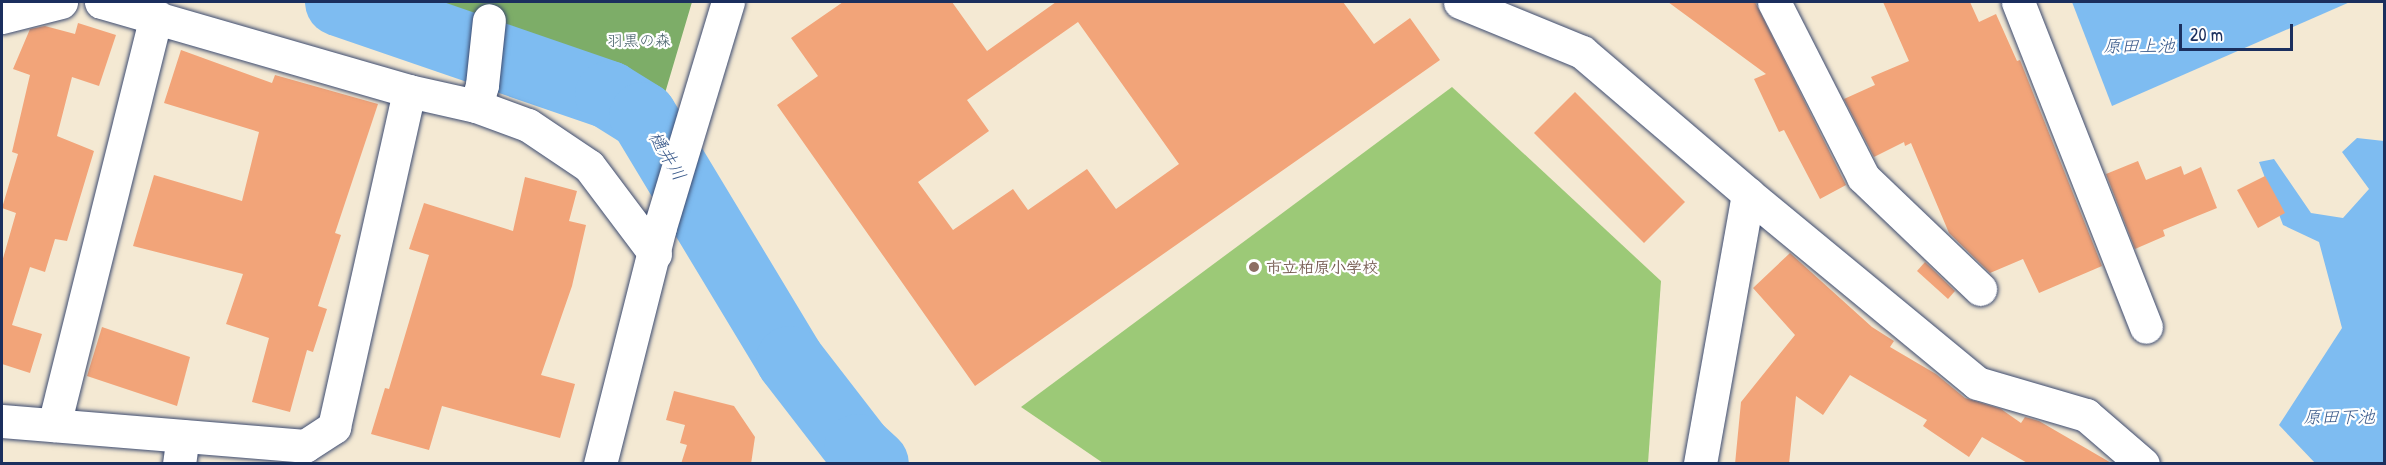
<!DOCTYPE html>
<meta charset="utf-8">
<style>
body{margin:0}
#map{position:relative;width:2386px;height:465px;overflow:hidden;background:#f4e9d3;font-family:"Patrick Hand","Klee One",sans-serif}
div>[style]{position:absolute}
.green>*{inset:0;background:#9cc977}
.forest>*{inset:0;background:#7dad68}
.water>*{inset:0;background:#7ebcf1}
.river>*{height:68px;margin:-34px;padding:0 34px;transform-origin:34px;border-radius:34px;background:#7ebcf1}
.building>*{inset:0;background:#f2a479}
.roads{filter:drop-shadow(0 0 2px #3c4b70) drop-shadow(0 0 2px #3c4b70)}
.minor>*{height:33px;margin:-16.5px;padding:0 16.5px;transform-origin:16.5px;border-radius:16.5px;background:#fff}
.tertiary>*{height:33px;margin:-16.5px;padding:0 16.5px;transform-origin:16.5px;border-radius:16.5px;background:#fff}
.dots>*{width:16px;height:16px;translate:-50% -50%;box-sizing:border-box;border:3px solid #fff;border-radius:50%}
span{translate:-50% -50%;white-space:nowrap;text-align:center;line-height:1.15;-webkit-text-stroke:4.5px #fff;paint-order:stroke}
.park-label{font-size:16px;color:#425d66}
.education-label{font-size:16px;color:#785e54;font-weight:700}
.left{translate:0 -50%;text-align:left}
.water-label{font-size:18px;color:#39598a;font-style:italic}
.frame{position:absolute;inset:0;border:3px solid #1b2f5e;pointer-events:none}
.scale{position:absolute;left:2179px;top:24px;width:114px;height:27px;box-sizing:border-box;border:3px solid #1b2f5e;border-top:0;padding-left:8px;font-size:18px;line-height:21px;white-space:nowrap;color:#1b2f5e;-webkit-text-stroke:4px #fff;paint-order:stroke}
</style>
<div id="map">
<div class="green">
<i style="clip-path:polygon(1452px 87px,1661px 281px,1648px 463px,1103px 463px,1021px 407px)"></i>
</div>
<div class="forest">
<i style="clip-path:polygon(390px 2px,692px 2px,660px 110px,617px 71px)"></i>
</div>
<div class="water">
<i style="clip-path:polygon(2072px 2px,2350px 2px,2112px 106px)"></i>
<i style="clip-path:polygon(2357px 138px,2384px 141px,2384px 463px,2315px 463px,2279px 425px,2342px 328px,2319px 242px,2283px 225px,2259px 162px,2274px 159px,2311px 213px,2343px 218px,2369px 189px,2342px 152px)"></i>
</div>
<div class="river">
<i style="left:339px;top:2px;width:286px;rotate:19deg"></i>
<i style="left:609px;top:95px;width:40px;rotate:32deg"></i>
<i style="left:643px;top:116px;width:285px;rotate:58.9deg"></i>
<i style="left:790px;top:360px;width:111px;rotate:52.3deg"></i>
<i style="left:858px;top:448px;width:23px;rotate:43deg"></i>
</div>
<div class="building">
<i style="clip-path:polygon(evenodd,843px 2px,952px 2px,987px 51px,1056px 2px,1343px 2px,1374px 44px,1410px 18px,1440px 60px,975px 386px,777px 105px,818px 76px,791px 38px,843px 2px,1078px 22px,1179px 164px,1116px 209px,1087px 169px,1028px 210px,1013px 189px,953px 230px,918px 182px,989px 131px,967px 100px,1078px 22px)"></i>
<i style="clip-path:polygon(1668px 2px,1755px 2px,1846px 185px,1820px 199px,1784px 130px,1779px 132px,1754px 79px,1766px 74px)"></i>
<i style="clip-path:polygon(1883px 2px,1970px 2px,1979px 22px,1996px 14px,2017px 61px,2020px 60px,2102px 266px,2039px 293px,2023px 259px,1990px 273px,1949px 233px,1911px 143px,1905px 146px,1904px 142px,1874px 157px,1844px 99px,1875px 85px,1871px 77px,1909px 61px)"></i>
<i style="clip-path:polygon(78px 23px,116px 35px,99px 86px,72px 77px,57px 136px,94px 151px,67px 241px,55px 239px,45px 272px,30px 267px,12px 325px,42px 334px,30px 373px,2px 364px,2px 262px,16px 213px,2px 208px,18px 154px,12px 152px,30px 75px,13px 69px,30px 29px,45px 26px,75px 34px)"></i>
<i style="clip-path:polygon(181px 50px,272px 83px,275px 75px,378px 104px,335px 233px,341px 235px,318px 306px,327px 309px,313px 352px,307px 350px,290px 412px,252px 402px,269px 338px,226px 324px,243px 274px,133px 246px,154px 175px,242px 201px,259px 132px,164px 103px)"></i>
<i style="clip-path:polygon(1575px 92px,1685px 202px,1644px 243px,1534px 133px)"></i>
<i style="clip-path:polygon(2138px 161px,2146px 180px,2181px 166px,2184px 175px,2201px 167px,2217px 208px,2163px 230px,2165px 236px,2135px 249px,2106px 174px)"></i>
<i style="clip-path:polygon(2265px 176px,2285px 213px,2258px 228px,2237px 190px)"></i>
<i style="clip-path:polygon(525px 177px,577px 191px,569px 221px,586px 225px,572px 286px,541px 375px,575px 384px,560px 438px,442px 406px,429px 450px,371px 434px,385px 388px,389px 389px,429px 255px,409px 249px,424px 203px,513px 231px)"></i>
<i style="clip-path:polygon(1790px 253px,1872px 327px,1894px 341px,1890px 347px,1936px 374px,1965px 398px,2001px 409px,2021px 423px,2025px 417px,2039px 421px,2113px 464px,2029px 464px,1982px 437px,1969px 457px,1923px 426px,1927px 420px,1850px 375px,1823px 415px,1796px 396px,1789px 464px,1735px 464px,1741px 402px,1795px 335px,1753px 288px)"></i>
<i style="clip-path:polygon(1925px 262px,1955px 291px,1948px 299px,1917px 271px)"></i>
<i style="clip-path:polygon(102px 327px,190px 357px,177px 406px,87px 376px)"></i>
<i style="clip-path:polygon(674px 391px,734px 406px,755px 437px,751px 464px,681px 464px,687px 445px,680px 443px,685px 425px,666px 420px)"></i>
</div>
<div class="roads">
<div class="minor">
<i style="left:101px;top:2px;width:321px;rotate:16.1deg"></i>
<i style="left:409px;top:91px;width:69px;rotate:12.6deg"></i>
<i style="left:476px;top:106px;width:55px;rotate:20.1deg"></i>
<i style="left:528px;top:125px;width:73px;rotate:33.9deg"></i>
<i style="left:589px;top:166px;width:110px;rotate:53.1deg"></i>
<i style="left:1460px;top:2px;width:132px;rotate:22.3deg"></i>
<i style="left:1582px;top:52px;width:218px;rotate:40.5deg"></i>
<i style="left:1748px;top:194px;width:274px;rotate:100.1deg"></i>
<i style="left:1774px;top:2px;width:196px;rotate:63deg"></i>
<i style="left:1863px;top:177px;width:162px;rotate:43.7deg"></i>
<i style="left:2018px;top:2px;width:349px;rotate:68.5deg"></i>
<i style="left:2px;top:17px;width:61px;rotate:-14.3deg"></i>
<i style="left:476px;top:106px;width:22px;rotate:-74deg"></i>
<i style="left:482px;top:85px;width:65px;rotate:-83.9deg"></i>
<i style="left:1748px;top:194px;width:297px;rotate:39.5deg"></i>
<i style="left:1977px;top:383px;width:114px;rotate:16.4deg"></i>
<i style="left:2086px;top:415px;width:75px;rotate:40.7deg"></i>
<i style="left:2px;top:421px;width:304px;rotate:4.7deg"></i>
<i style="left:305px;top:446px;width:35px;rotate:-33deg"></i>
<i style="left:334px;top:427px;width:344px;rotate:-77.4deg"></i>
<i style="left:54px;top:425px;width:422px;rotate:-76deg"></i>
<i style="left:179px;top:464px;width:28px;rotate:-82deg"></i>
</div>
<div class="tertiary">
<i style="left:600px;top:464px;width:244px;rotate:-75.8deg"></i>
<i style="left:660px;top:227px;width:235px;rotate:-73.2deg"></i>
</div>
</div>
<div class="dots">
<i style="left:1254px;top:267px;background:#8d6e63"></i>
</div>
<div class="park-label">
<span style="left:639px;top:40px">羽黒の森</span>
</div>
<div class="education-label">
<span class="left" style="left:1266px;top:267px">市立柏原小学校</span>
</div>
<div class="water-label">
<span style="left:2139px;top:46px">原田上池</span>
<span style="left:667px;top:156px;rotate:59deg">樋井川</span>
<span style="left:2339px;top:417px">原田下池</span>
</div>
<div class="frame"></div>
<div class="scale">20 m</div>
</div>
